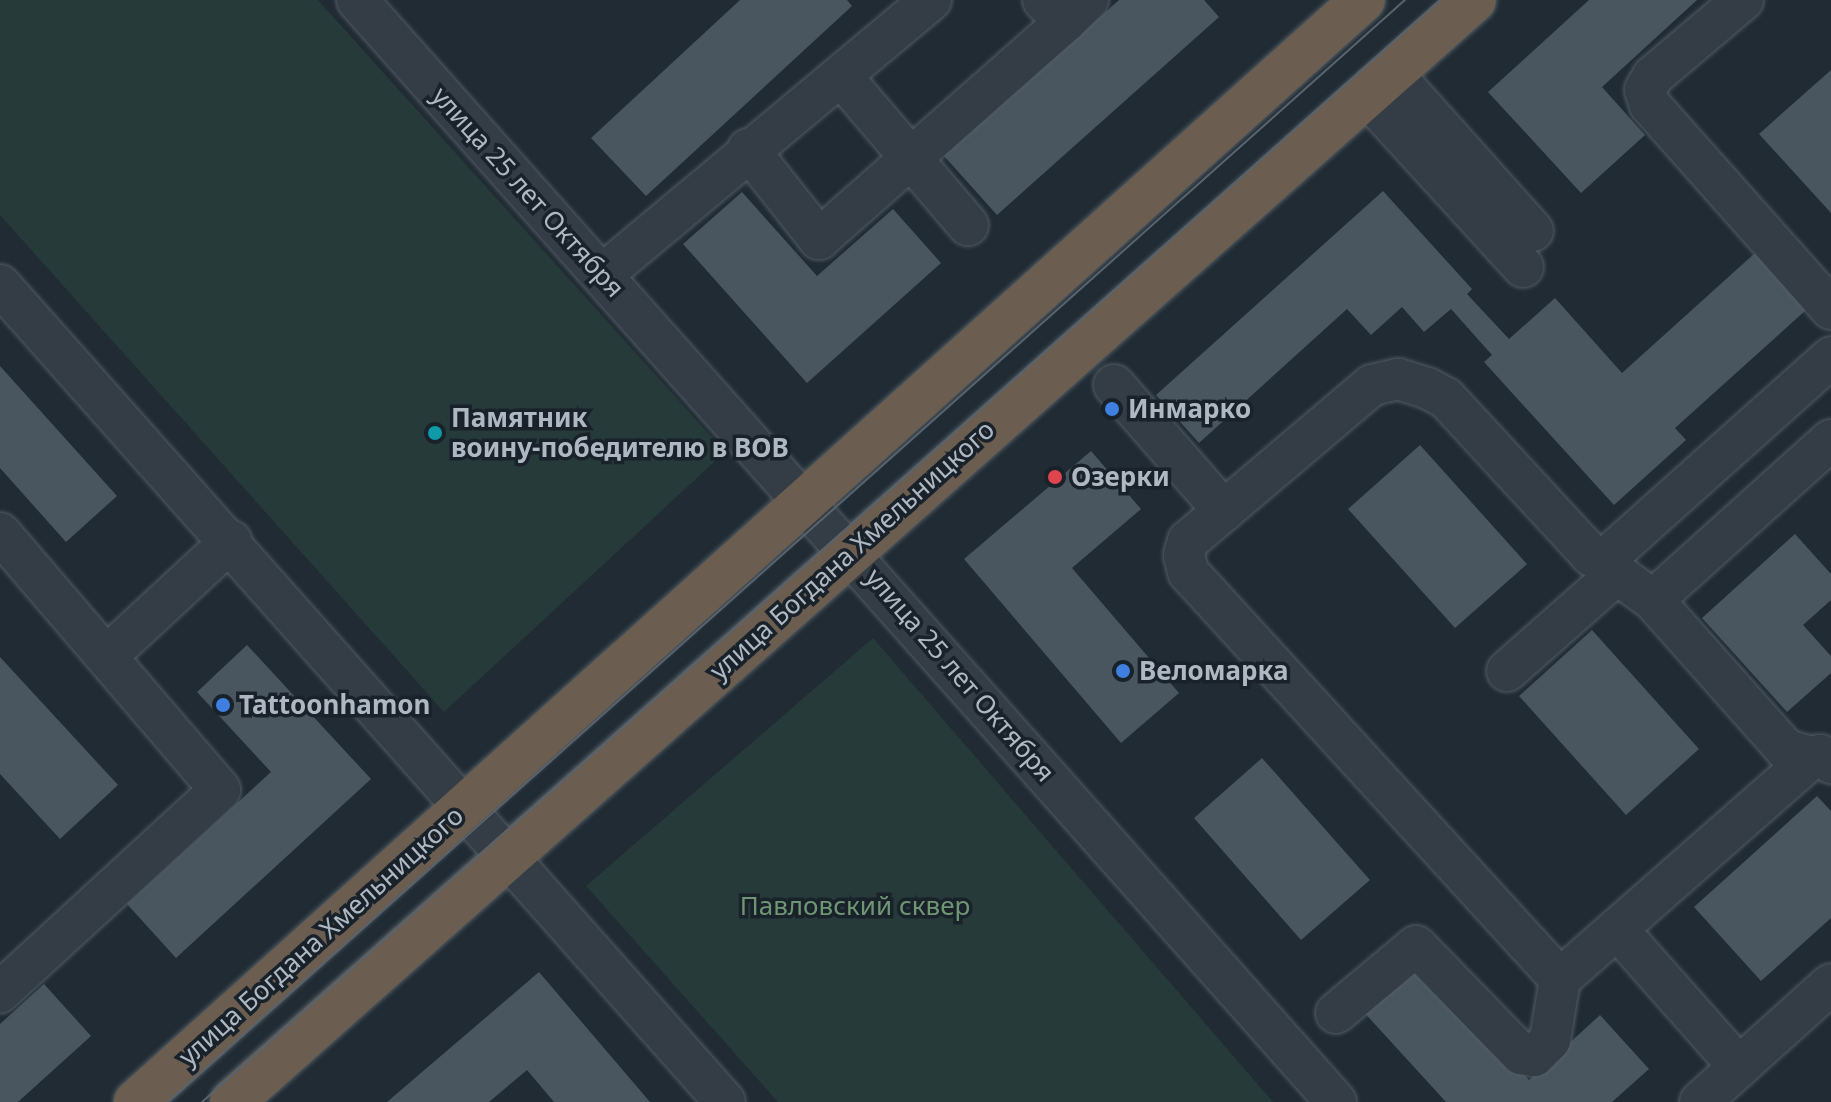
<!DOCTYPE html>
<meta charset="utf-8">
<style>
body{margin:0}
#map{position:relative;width:1831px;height:1102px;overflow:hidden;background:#202b34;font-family:"Noto Sans",sans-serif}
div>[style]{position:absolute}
.green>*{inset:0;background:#263b39}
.building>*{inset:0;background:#495660}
.roads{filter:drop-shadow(0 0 2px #515b63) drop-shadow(0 0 2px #515b63)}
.minor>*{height:40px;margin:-20px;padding:0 20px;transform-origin:20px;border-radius:20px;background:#343d45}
.highway>*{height:44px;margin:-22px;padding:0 22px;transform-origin:22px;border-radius:22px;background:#6b5e51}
.tram>*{height:2px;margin:-1px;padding:0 1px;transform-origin:1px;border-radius:1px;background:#58636e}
.dots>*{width:22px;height:22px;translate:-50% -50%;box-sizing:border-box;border:4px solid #19222a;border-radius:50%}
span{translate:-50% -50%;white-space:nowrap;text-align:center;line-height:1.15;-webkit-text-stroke:7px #19222a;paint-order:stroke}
.street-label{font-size:26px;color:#aeb8c2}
.poi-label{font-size:26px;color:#aeb8c2;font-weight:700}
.left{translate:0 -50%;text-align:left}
.park-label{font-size:26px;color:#6f9673}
</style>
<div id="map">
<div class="green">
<i style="clip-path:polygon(0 0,318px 0,725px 452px,444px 712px,0 215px)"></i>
<i style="clip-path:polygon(873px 638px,1273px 1102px,778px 1102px,586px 886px)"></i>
</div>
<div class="building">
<i style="clip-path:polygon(740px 0,847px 0,852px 6px,646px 196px,591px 138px)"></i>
<i style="clip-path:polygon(1119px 0,1204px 0,1219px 17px,997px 215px,944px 156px)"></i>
<i style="clip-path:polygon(1589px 0,1697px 0,1602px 87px,1645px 135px,1581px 193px,1488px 92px)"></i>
<i style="clip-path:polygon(1831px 70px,1831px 213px,1759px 134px)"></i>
<i style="clip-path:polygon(1383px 191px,1472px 289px,1467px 294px,1509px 339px,1555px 298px,1622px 373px,1755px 253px,1806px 310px,1675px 428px,1686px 440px,1614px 505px,1484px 362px,1492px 355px,1451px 309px,1424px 332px,1402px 307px,1371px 335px,1347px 309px,1199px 443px,1156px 395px)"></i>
<i style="clip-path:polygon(742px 192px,817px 276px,893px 209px,941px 263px,807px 383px,683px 244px)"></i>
<i style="clip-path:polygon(0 366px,117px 496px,66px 542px,0 468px)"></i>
<i style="clip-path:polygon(1420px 445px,1527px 564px,1455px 628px,1348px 509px)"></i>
<i style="clip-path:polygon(1091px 451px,1141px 509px,1072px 568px,1179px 693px,1121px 743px,964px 559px)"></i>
<i style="clip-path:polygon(1795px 534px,1831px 574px,1831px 600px,1803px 625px,1831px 656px,1831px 673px,1787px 712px,1702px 618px)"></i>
<i style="clip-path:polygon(1592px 630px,1699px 749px,1626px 815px,1519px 696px)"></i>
<i style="clip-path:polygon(247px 645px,371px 779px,176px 958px,127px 904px,271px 772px,197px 692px)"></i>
<i style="clip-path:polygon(0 657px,118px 785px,60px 839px,0 774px)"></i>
<i style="clip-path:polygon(1262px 758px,1370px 880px,1301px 940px,1194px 818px)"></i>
<i style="clip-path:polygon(1817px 796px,1831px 811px,1831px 918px,1761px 981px,1694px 907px)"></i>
<i style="clip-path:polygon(1417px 958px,1529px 1080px,1600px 1015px,1649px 1069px,1612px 1102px,1446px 1102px,1361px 1009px)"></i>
<i style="clip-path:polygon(539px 972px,650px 1102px,554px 1102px,527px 1070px,489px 1102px,387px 1102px)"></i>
<i style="clip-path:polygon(44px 984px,91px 1036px,18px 1102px,0 1102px,0 1024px)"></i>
</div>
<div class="roads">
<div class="minor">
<i style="left:357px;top:0;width:1474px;rotate:48.38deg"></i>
<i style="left:1743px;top:0;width:118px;rotate:139.8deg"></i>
<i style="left:1653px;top:76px;width:16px;rotate:120deg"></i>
<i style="left:1645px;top:90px;width:16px;rotate:72deg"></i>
<i style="left:1650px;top:105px;width:273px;rotate:48.4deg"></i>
<i style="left:1065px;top:22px;width:32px;rotate:-44deg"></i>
<i style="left:1391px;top:72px;width:213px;rotate:48.2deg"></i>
<i style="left:841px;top:76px;width:196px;rotate:49.6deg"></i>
<i style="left:1366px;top:95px;width:233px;rotate:47.6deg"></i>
<i style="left:748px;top:149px;width:115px;rotate:51.7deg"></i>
<i style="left:819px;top:239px;width:328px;rotate:-41.4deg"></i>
<i style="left:1065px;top:22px;width:31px;rotate:-135deg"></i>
<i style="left:602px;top:275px;width:429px;rotate:-39.9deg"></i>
<i style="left:0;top:285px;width:1092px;rotate:48.41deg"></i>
<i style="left:1114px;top:385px;width:167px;rotate:48.9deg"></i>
<i style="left:0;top:533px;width:338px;rotate:49.4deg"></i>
<i style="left:220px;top:790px;width:299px;rotate:137.4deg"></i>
<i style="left:1601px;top:563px;width:309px;rotate:-41.8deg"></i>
<i style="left:1653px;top:600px;width:239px;rotate:-42deg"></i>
<i style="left:108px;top:655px;width:168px;rotate:-42.8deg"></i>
<i style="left:1507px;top:671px;width:145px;rotate:-41.4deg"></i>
<i style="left:1617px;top:929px;width:184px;rotate:48.5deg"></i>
<i style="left:1560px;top:979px;width:551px;rotate:-132.43deg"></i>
<i style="left:1188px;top:572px;width:17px;rotate:-103deg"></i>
<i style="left:1184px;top:555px;width:15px;rotate:-74deg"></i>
<i style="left:1188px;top:541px;width:241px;rotate:-40.3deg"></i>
<i style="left:1372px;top:385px;width:27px;rotate:-13deg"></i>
<i style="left:1398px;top:379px;width:30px;rotate:17deg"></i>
<i style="left:1427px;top:388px;width:21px;rotate:28deg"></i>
<i style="left:1446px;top:398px;width:214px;rotate:47.3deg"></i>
<i style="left:1591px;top:555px;width:77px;rotate:36deg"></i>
<i style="left:1653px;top:600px;width:200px;rotate:48.4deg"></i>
<i style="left:1786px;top:750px;width:28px;rotate:15deg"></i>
<i style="left:1336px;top:1013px;width:104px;rotate:-39.9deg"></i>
<i style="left:1416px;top:946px;width:151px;rotate:45.8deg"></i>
<i style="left:1521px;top:1054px;width:13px;rotate:9deg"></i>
<i style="left:1534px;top:1056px;width:23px;rotate:-45deg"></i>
<i style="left:1550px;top:1040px;width:62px;rotate:-80.7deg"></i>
<i style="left:1560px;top:979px;width:337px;rotate:-41.3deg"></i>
<i style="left:1813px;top:757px;width:7px;rotate:-16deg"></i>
<i style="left:1820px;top:755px;width:14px;rotate:36deg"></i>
<i style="left:1700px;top:1102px;width:176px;rotate:-42deg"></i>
</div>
<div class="highway">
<i style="left:136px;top:1102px;width:1649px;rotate:-41.93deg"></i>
<i style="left:232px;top:1102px;width:1660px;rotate:-41.58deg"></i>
</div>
</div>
<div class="tram">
<i style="left:168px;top:1102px;width:1657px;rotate:-41.7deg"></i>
<i style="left:202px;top:1102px;width:1657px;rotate:-41.67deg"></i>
</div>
<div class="dots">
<i style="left:1112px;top:409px;background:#3f7fe0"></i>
<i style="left:435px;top:433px;background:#0f9aa8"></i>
<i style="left:1055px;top:477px;background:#e0444e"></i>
<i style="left:1123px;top:671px;background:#3f7fe0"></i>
<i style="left:223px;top:705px;background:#3f7fe0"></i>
</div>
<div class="street-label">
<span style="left:528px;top:192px;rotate:48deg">улица 25 лет Октября</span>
<span style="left:852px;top:550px;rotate:-42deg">улица Богдана Хмельницкого</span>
<span style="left:960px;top:675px;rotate:49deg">улица 25 лет Октября</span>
<span style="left:321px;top:936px;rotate:-42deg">улица Богдана Хмельницкого</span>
</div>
<div class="poi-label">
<span class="left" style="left:1128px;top:409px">Инмарко</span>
<span class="left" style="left:451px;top:433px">Памятник<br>воину-победителю в ВОВ</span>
<span class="left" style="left:1071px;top:477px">Озерки</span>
<span class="left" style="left:1139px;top:671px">Веломарка</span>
<span class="left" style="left:239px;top:705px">Tattoonhamon</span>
</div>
<div class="park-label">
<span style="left:855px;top:906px">Павловский сквер</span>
</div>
</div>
